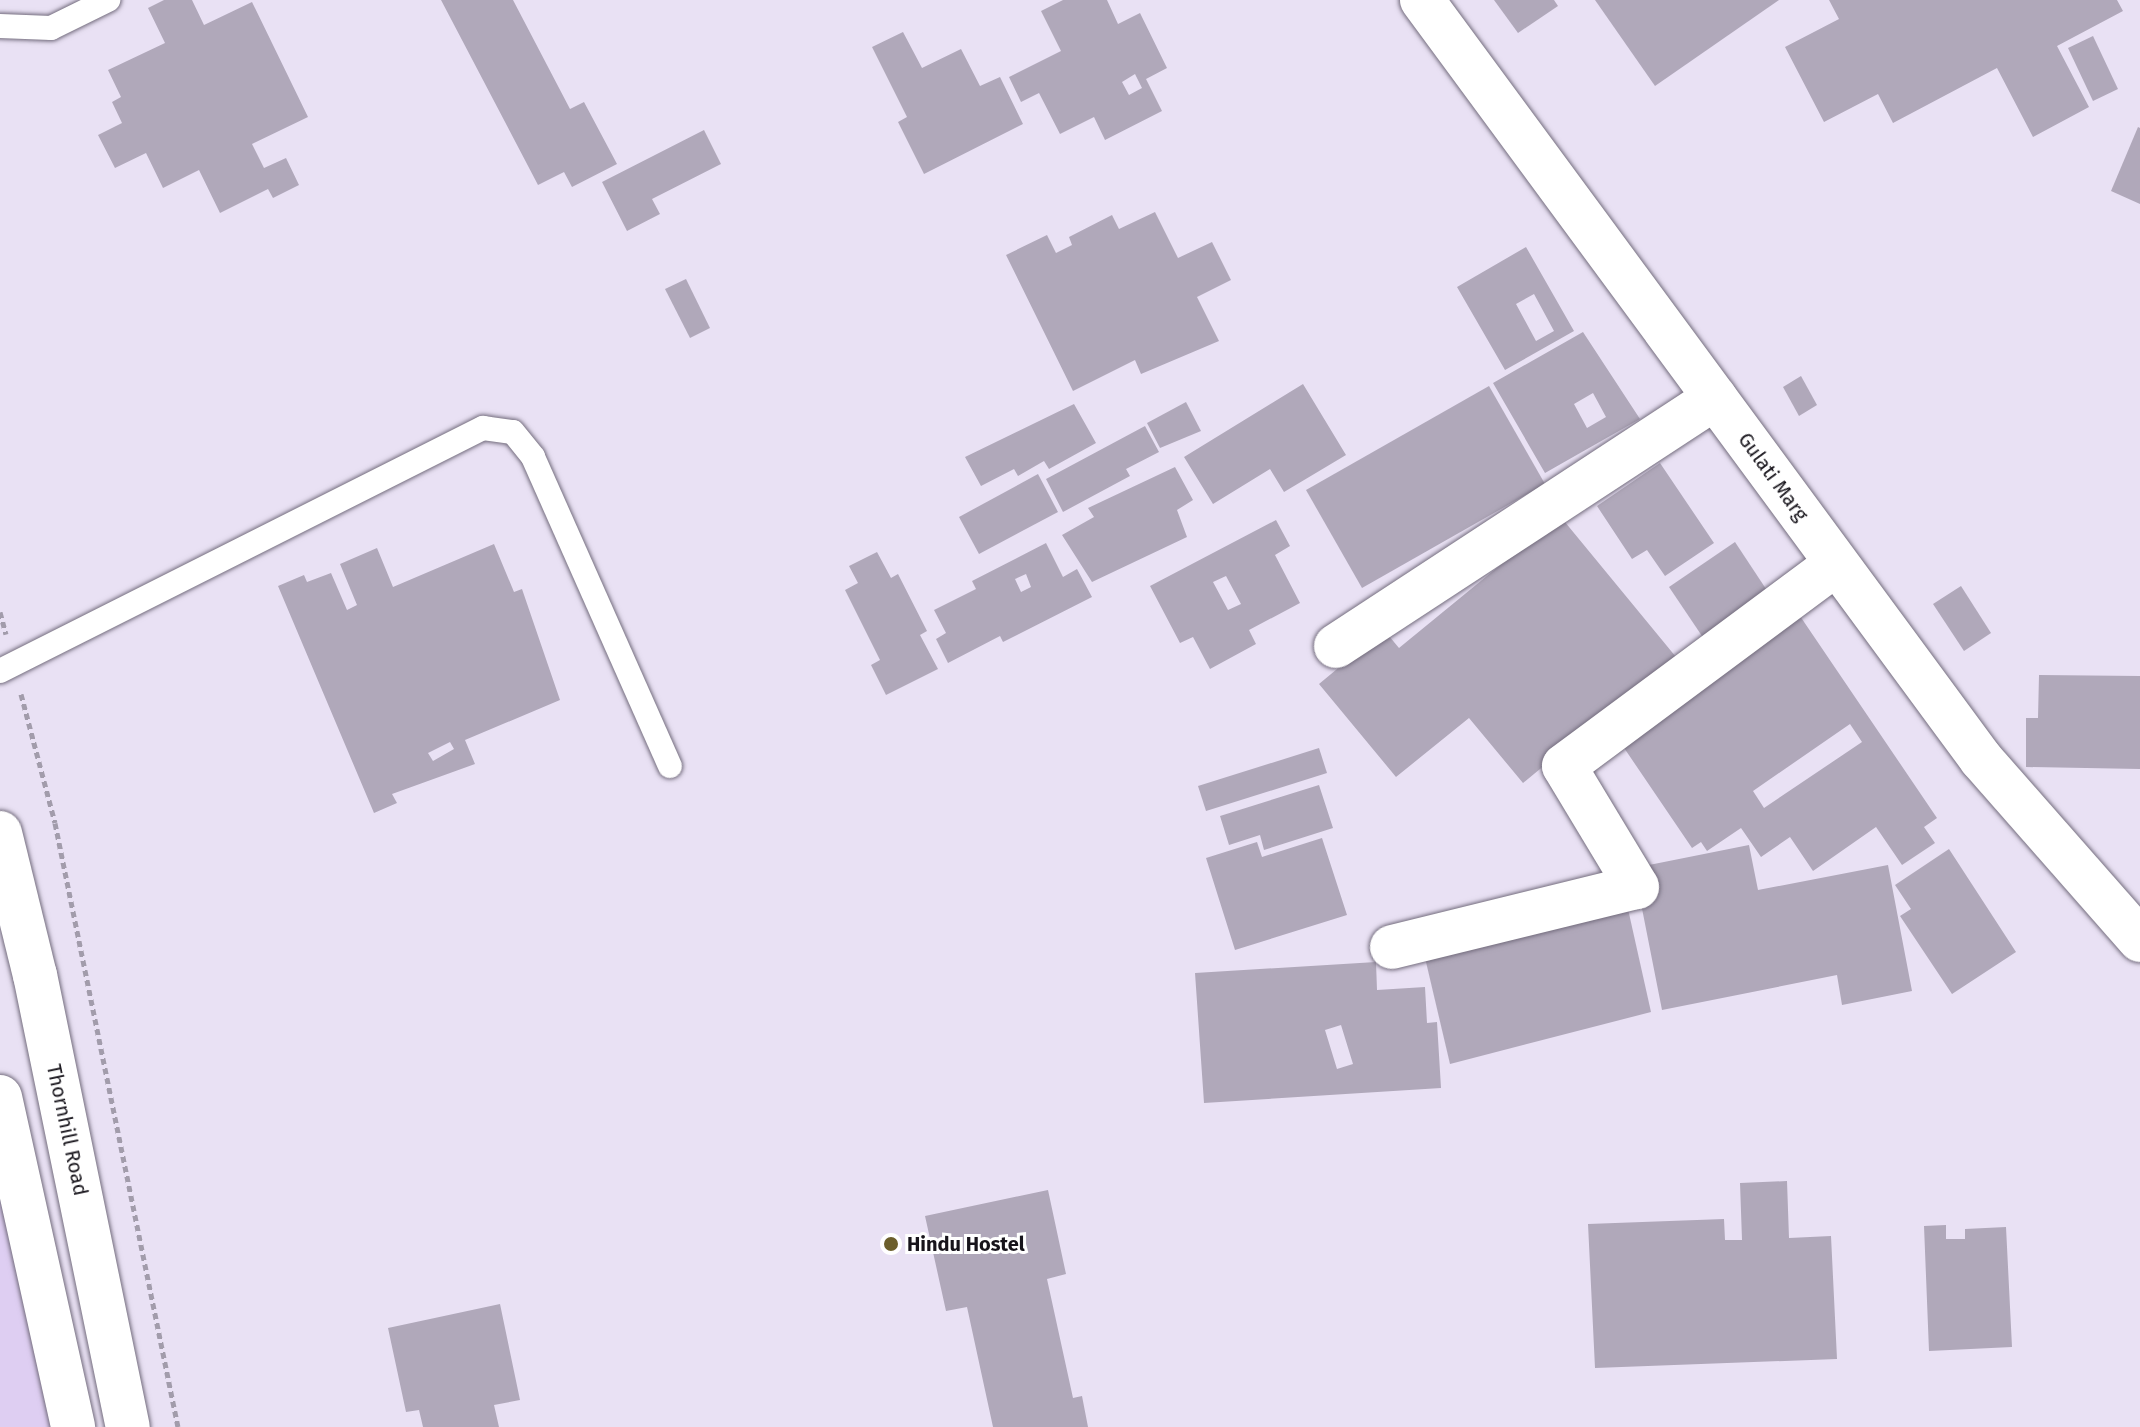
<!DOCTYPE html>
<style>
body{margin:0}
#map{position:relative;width:2140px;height:1427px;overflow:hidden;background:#e9e1f4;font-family:"Fira Sans",sans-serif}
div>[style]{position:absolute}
.green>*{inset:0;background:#decef2}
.building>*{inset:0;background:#b0a8ba}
.path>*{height:5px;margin-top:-2.5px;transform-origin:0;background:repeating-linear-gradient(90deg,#a29cab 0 6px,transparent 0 10px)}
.roads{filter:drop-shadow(0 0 2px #746d7e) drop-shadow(0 0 2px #746d7e)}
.lane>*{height:24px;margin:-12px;padding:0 12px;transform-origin:12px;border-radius:12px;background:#fff}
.street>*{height:44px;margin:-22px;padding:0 22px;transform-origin:22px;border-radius:22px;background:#fff}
.secondary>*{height:44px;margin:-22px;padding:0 22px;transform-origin:22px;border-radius:22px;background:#fff}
.dots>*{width:22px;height:22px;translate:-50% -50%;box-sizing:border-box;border:4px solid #fff;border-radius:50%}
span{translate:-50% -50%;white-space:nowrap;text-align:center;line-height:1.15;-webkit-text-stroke:6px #fff;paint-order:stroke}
.street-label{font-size:20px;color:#17141b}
.poi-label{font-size:20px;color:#17141b;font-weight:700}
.left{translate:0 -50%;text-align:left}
</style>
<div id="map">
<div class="green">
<i style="clip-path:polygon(0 1179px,51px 1427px,0 1427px)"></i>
</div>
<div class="building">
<i style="clip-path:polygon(164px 0,192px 0,204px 25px,252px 2px,308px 117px,252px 144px,264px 168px,286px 158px,299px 185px,273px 198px,268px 189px,220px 213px,199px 170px,163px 188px,146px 153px,115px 168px,98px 135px,122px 123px,112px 102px,121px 97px,108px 70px,165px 43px,148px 8px)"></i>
<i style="clip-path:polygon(441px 0,513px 0,570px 109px,584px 102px,617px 164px,572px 187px,564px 172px,538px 185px)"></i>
<i style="clip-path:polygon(evenodd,1063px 0,1107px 0,1118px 24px,1140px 13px,1167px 68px,1146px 79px,1162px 111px,1105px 140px,1094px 117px,1060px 134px,1039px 93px,1021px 102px,1009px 77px,1061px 51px,1041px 11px,1063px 0,1135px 74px,1142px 88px,1129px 95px,1122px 82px,1135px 74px)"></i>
<i style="clip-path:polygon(1494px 0,1554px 0,1558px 6px,1518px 33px)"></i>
<i style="clip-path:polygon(1595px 0,1779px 0,1655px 86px)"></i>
<i style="clip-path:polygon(1829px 0,2117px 0,2123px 11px,2057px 46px,2089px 107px,2033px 137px,1997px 68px,1893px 123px,1878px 94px,1824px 122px,1785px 47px,1839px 19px)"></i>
<i style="clip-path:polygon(903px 32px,922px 68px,961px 49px,980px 86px,1000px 77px,1023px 124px,924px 174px,898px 122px,907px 117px,872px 47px)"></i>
<i style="clip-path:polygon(2093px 36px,2118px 89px,2093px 101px,2068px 48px)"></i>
<i style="clip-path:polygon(2138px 127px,2140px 128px,2140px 204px,2111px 191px)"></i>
<i style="clip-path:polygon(704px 130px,721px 164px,652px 199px,660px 214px,627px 231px,602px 182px)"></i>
<i style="clip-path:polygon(1155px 212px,1178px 258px,1212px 242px,1231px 280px,1197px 297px,1219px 341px,1141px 374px,1135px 360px,1073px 391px,1006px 255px,1047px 235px,1056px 253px,1072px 245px,1069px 237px,1112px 215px,1119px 229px)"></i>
<i style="clip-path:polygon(evenodd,1526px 247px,1574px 331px,1505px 370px,1457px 287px,1526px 247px,1534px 294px,1554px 331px,1536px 341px,1516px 304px,1534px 294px)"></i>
<i style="clip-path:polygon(686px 279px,710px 328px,690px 338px,665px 289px)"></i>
<i style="clip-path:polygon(evenodd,1583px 332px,1640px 419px,1545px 473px,1493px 383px,1583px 332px,1593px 393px,1606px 417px,1587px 428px,1574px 404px,1593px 393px)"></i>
<i style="clip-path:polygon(1801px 376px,1817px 405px,1799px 416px,1783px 387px)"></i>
<i style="clip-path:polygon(1303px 384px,1346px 455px,1284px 492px,1270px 469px,1213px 504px,1184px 457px)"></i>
<i style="clip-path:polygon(1489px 386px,1545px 484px,1362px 588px,1306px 490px)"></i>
<i style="clip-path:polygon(1186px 402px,1201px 431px,1160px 448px,1147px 423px)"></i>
<i style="clip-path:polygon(1074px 404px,1096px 443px,1049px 469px,1044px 461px,1018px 476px,1014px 469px,981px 486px,965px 457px)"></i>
<i style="clip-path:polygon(1145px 426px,1159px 452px,1126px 469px,1130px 476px,1063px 512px,1046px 479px)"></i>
<i style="clip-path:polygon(1660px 463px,1714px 543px,1665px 576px,1647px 550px,1632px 559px,1597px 506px)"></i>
<i style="clip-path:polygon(1175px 467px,1193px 500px,1177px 510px,1187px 537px,1092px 582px,1062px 535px,1094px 517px,1088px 508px)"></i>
<i style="clip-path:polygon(1038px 474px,1058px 512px,979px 554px,959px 517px)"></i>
<i style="clip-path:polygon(1560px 516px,1676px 657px,1523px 783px,1469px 718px,1396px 777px,1319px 684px,1384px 630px,1399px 648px)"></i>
<i style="clip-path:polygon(evenodd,1276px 520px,1290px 546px,1275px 555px,1300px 603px,1249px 630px,1256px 644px,1210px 669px,1193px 637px,1180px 643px,1150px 586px,1276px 520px,1226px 576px,1241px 604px,1228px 610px,1213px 582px,1226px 576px)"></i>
<i style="clip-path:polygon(1735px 542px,1770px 595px,1704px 639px,1669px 587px)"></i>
<i style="clip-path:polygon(evenodd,1046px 543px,1063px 577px,1077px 569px,1092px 597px,1003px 642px,1000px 636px,948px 663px,936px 639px,946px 633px,934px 610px,976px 589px,972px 581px,1046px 543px,1026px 574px,1031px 587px,1021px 592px,1015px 579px,1026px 574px)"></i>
<i style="clip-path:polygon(evenodd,494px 544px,514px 592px,522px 589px,560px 700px,465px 740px,475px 764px,392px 794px,397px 803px,374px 813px,278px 586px,304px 575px,307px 582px,331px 573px,347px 610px,357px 605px,340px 564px,377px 548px,393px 587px,494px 544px,450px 742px,454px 749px,433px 761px,428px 753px,450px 742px)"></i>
<i style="clip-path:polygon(877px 552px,891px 578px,898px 574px,927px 631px,920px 635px,938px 669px,886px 695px,871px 665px,880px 660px,845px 590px,858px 583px,849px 566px)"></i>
<i style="clip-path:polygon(1961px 586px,1991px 633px,1964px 651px,1933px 604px)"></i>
<i style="clip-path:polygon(evenodd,1800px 616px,1937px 818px,1924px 827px,1935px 843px,1902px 865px,1876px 827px,1813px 871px,1790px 837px,1761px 857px,1741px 828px,1707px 851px,1701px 842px,1692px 848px,1618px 739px,1800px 616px,1850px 724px,1862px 742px,1764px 808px,1753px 791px,1850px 724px)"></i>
<i style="clip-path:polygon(2039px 675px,2140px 676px,2140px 769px,2026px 767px,2026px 718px,2038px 718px)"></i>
<i style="clip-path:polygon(1319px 748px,1327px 773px,1206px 811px,1198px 786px)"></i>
<i style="clip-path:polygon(1319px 785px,1333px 828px,1264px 850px,1260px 835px,1229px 845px,1220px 816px)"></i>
<i style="clip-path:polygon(1322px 838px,1347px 915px,1235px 950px,1206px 858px,1257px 842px,1262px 857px)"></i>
<i style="clip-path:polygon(1749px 845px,1758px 890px,1888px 865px,1912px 991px,1842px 1005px,1837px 975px,1662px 1010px,1634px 868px)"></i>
<i style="clip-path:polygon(1949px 849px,2016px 952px,1952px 994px,1900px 916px,1911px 909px,1895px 885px)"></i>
<i style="clip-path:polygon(1628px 909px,1651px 1012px,1450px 1064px,1422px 945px)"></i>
<i style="clip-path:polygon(evenodd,1376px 962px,1377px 990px,1425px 987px,1427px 1023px,1437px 1022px,1441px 1088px,1204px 1103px,1195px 973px,1376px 962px,1341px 1025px,1353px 1064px,1337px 1069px,1325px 1030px,1341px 1025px)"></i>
<i style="clip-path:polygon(1787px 1181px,1789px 1238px,1831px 1236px,1837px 1359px,1595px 1368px,1588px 1224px,1724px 1219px,1725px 1240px,1742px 1240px,1740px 1183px)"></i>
<i style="clip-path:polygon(1048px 1190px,1066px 1274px,1047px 1279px,1073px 1398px,1082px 1396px,1088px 1427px,993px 1427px,967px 1307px,946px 1311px,925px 1216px)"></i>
<i style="clip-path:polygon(1946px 1225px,1946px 1239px,1965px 1239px,1965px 1229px,2006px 1227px,2012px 1347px,1929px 1351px,1924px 1226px)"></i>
<i style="clip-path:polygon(500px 1304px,520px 1400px,494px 1405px,499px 1427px,423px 1427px,419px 1410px,406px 1412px,388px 1328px)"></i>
</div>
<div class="path">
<i style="left:0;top:612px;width:23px;rotate:75deg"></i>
<i style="left:21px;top:694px;width:133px;rotate:75.2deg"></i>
<i style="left:55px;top:823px;width:616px;rotate:78.49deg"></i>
</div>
<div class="roads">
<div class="lane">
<i style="left:0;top:26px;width:51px;rotate:2.2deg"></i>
<i style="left:51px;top:28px;width:64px;rotate:-26.2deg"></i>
<i style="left:0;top:671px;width:541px;rotate:-26.71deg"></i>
<i style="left:483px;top:428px;width:30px;rotate:8deg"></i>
<i style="left:513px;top:432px;width:32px;rotate:51deg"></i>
<i style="left:533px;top:457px;width:338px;rotate:66.1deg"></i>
</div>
<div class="street">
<i style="left:1336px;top:646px;width:453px;rotate:-33.2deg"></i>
<i style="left:1392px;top:947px;width:252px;rotate:-13.8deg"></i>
<i style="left:1637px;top:887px;width:141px;rotate:-121.1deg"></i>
<i style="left:1564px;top:766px;width:339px;rotate:-36.6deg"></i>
</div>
<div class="secondary">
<i style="left:1422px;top:0;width:943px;rotate:53.63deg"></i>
<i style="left:1981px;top:759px;width:241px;rotate:48.7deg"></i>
<i style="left:0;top:833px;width:146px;rotate:76.2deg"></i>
<i style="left:35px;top:975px;width:461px;rotate:78.4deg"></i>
<i style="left:0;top:1097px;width:338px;rotate:77.5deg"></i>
</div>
</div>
<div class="dots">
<i style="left:891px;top:1244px;background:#6b5e2b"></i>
</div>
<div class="street-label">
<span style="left:1773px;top:477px;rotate:54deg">Gulati Marg</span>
<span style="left:67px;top:1130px;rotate:78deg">Thornhill Road</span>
</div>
<div class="poi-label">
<span class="left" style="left:907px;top:1244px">Hindu Hostel</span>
</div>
</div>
